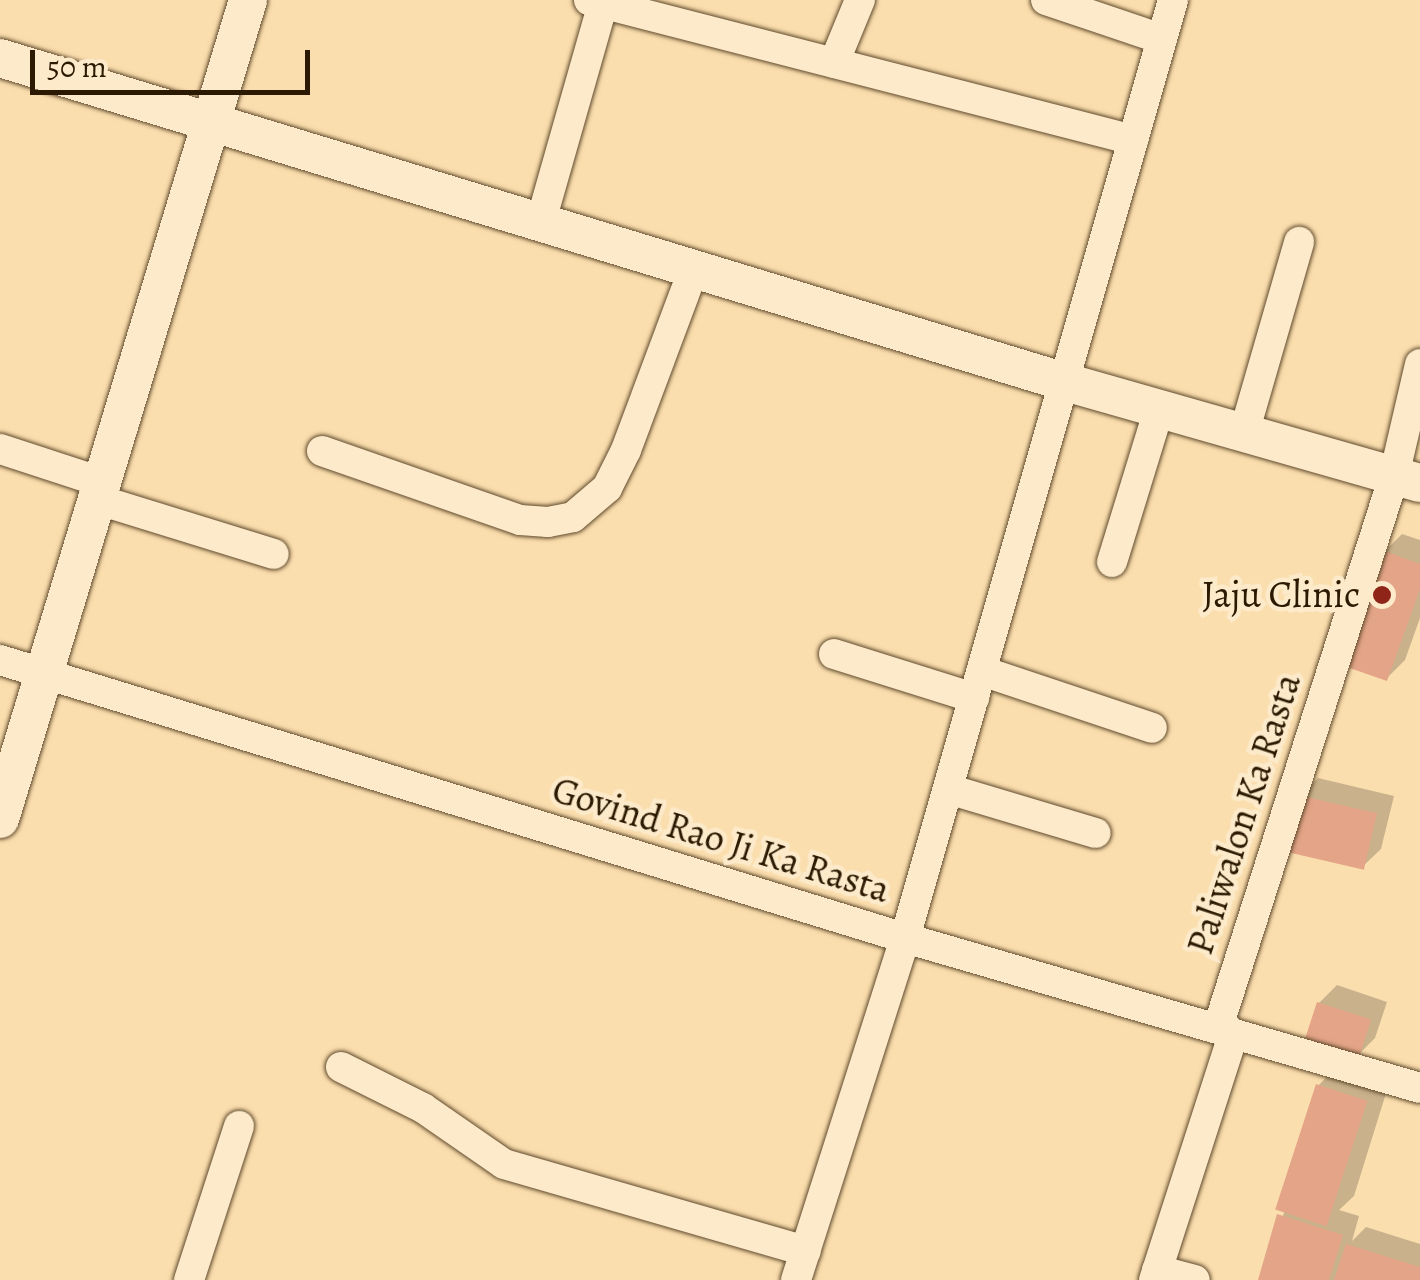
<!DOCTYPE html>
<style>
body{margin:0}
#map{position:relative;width:1420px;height:1280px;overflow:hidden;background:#fbdeae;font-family:Alegreya,serif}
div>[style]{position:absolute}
.shadow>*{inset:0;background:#0003}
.building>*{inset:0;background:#e4a487;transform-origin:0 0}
.roads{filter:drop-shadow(0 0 2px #604a2c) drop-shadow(0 0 2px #604a2c)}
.minor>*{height:30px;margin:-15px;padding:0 15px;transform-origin:15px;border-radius:15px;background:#fceaca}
.tertiary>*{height:38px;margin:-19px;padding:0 19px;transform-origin:19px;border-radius:19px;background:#fceaca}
.dots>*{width:28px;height:28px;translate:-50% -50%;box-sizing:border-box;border:5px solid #fceaca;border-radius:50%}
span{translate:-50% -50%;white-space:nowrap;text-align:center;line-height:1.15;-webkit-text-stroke:9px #fceaca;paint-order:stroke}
.poi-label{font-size:38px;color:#2c1901}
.right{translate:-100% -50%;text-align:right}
.street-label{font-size:38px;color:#2c1901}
.scale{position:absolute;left:30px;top:50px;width:280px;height:45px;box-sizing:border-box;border:5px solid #2c1901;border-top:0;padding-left:12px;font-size:30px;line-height:35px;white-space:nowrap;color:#2c1901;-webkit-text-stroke:8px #fceaca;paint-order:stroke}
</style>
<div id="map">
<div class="shadow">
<i style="clip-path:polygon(1402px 534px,1420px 540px,1420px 618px,1405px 660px,1387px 678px,1384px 552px)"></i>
<i style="clip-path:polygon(1318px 778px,1394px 796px,1381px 849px,1362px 867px,1300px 796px)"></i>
<i style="clip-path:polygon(1337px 985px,1387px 1002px,1375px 1038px,1357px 1056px,1319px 1003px)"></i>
<i style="clip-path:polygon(1345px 1058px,1392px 1074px,1354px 1196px,1339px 1210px,1359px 1216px,1352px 1241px,1366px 1227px,1420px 1244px,1420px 1280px,1260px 1280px,1285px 1210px,1318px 1086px)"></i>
</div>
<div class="building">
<i style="clip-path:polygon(1382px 550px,1420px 564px,1420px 589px,1387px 681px,1341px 665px)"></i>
<i style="left:1298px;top:795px;width:81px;height:58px;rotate:13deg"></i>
<i style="left:1317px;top:1002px;width:57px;height:40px;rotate:18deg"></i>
<i style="left:1316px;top:1084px;width:54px;height:132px;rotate:18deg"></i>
<i style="clip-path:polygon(1277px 1214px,1343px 1235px,1329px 1280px,1258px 1280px)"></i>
<i style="clip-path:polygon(1346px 1244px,1420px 1267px,1420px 1280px,1334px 1280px)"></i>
</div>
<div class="roads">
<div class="minor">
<i style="left:589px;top:0;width:562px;rotate:14.43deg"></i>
<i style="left:1046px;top:0;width:122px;rotate:18.6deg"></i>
<i style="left:834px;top:63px;width:68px;rotate:-67.6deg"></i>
<i style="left:541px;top:221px;width:226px;rotate:-74.1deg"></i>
<i style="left:1244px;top:433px;width:199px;rotate:-73.9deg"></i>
<i style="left:0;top:449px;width:106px;rotate:18.1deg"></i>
<i style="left:322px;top:451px;width:210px;rotate:19.2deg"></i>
<i style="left:520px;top:520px;width:28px;rotate:4deg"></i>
<i style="left:548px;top:522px;width:25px;rotate:-11deg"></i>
<i style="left:573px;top:517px;width:45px;rotate:-40.5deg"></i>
<i style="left:607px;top:488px;width:42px;rotate:-63.4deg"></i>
<i style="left:626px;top:450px;width:194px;rotate:-69.5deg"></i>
<i style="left:96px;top:499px;width:186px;rotate:17.2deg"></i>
<i style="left:1112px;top:562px;width:160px;rotate:-72.9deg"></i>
<i style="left:834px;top:654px;width:147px;rotate:17.4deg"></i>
<i style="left:0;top:660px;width:947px;rotate:17.08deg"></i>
<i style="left:905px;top:938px;width:536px;rotate:16.24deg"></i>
<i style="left:982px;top:671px;width:179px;rotate:18.5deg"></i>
<i style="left:948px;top:789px;width:154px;rotate:16.6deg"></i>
<i style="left:341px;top:1067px;width:92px;rotate:26.6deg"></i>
<i style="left:423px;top:1108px;width:98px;rotate:34.7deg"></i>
<i style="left:504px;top:1164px;width:314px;rotate:16.1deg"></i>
<i style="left:1157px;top:1270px;width:39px;rotate:15deg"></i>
<i style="left:189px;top:1280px;width:162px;rotate:-72deg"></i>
<i style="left:796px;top:1280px;width:359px;rotate:-72.3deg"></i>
<i style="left:905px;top:938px;width:976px;rotate:-74.05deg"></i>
<i style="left:1154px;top:1280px;width:257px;rotate:-72.1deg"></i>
<i style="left:1233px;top:1035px;width:19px;rotate:-133deg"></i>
<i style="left:1220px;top:1021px;width:572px;rotate:-72.29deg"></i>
<i style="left:1394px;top:476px;width:115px;rotate:-76.9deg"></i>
</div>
<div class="tertiary">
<i style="left:0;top:58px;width:1113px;rotate:16.92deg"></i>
<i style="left:1065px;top:382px;width:369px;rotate:15.9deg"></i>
<i style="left:0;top:819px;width:856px;rotate:-73.15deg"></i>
</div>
</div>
<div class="dots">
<i style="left:1382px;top:595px;background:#8f2418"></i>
</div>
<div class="poi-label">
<span class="right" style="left:1360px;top:595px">Jaju Clinic</span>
</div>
<div class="street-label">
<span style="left:1244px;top:814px;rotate:-72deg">Paliwalon Ka Rasta</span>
<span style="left:721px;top:840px;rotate:17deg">Govind Rao Ji Ka Rasta</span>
</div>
<div class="scale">50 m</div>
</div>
